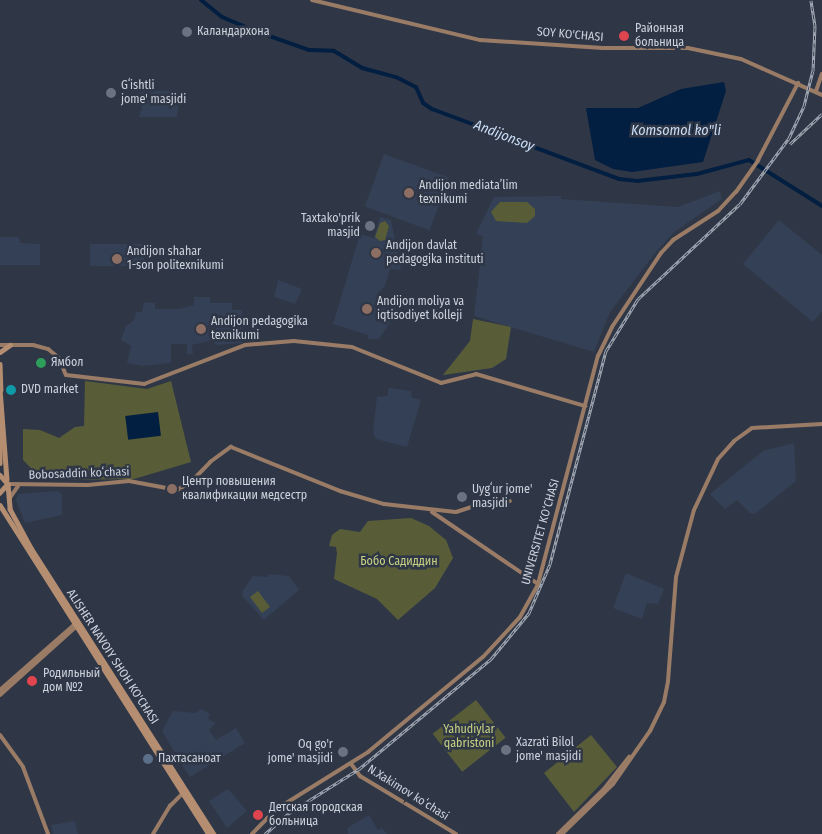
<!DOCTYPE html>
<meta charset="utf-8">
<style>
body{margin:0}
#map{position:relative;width:822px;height:834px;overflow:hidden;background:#2f3747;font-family:"Fira Sans Condensed",sans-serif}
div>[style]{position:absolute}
.built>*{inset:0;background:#344055;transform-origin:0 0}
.green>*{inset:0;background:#585d38;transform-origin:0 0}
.water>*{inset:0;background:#021e40;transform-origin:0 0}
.river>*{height:4px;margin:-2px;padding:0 2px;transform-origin:2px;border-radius:2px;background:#021e40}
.secondary>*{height:4px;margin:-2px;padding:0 2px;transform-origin:2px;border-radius:2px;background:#9a7c66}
.primary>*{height:4.5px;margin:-2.25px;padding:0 2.25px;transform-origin:2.25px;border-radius:2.25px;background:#b58e71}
.rail>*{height:3px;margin-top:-1.5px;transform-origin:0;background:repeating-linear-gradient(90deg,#2f3747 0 4px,#a6adb8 0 8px);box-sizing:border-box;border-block:1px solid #a6adb8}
.dots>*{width:14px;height:14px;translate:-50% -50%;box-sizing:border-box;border:2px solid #2f3747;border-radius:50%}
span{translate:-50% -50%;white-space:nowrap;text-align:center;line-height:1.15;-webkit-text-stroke:5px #2f3747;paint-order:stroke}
.poi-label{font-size:12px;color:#cdd3dd}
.left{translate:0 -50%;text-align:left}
.right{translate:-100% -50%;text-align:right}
.street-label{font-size:12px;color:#cdd3dd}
.park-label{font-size:12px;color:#c7d181}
.water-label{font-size:14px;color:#cbdef8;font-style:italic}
</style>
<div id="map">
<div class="built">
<i style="clip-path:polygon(143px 90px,187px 92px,186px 99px,179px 103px,177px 117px,139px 117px,142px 108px,139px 94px)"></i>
<i style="left:384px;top:154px;width:69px;height:56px;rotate:20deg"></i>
<i style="clip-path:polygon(720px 191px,722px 199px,674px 232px,656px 252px,610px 312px,594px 352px,474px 316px,483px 236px,476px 234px,494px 197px,561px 196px,561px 199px,678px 207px)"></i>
<i style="clip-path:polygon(380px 217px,391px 220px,401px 270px,390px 269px,385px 286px,377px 294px,396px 305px,396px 314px,379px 339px,368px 339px,368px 335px,333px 324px,360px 234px,374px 238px)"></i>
<i style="clip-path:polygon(779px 220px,822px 255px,822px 311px,813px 322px,743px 264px)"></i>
<i style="clip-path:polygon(0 237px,19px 237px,20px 243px,40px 244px,40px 265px,0 265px)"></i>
<i style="left:90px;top:244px;width:54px;height:22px"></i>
<i style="clip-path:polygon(278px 280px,302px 289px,295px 304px,274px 297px)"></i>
<i style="clip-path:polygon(194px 297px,210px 297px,210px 303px,232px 303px,232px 310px,242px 310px,242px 343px,215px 345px,214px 340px,192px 345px,193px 354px,187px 354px,187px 344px,171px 344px,171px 363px,143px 366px,127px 363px,131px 346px,121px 340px,126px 326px,134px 320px,136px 312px,142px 312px,144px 302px,155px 303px,155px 309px,179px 309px,194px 305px)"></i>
<i style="clip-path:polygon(389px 388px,412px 391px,411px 397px,421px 400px,407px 447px,376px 439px,373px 433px,377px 397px,387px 396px)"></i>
<i style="clip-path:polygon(794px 443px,796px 481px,755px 514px,750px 513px,737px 500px,725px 509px,710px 494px,763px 451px)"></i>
<i style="clip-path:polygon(58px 491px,62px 495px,62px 515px,25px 523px,16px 500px,18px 494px)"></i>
<i style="clip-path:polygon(626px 573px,664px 589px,658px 604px,647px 603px,642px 619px,613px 608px)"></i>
<i style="clip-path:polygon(269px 574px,289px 576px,299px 590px,264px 620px,243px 597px,242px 592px,253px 576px,268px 577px)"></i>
<i style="clip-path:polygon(201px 709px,210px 714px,208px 719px,216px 723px,209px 730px,216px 740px,236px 728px,245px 743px,190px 777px,180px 762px,209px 744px,180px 761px,162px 731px,173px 711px,196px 713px)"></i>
<i style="clip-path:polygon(228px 789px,247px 811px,227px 828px,209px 801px)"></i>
<i style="clip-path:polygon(369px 815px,378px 830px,382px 828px,387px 834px,348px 834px,347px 828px)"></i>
<i style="clip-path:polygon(75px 821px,78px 834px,53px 834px,51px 825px)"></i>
</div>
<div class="green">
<i style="clip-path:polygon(500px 202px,527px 202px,535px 209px,535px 216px,527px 223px,496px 221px,491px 212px)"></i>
<i style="clip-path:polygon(385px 221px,389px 226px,385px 240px,380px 241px,375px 237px,380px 223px)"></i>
<i style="clip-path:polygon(473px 319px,511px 327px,506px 359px,492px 368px,443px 375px,470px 341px)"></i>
<i style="clip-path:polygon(85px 381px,147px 389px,171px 381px,191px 462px,134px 479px,64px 480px,48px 475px,48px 470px,33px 470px,23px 460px,23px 429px,40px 430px,59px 438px,75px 427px,84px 426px)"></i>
<i style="clip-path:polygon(411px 518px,429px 526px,446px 540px,453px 558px,435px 588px,398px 620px,377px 599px,334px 579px,337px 553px,336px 547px,329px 546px,332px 535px,340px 529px,360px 532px,368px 521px)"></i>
<i style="left:258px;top:591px;width:20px;height:10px;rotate:53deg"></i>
<i style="left:476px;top:700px;width:48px;height:55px;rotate:52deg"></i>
<i style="clip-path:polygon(591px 735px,617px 767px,574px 812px,544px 773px)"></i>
</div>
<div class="water">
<i style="clip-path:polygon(724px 82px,726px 91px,703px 162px,632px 172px,613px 169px,595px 160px,586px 108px,638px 108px,681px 89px)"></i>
<i style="left:158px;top:412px;width:24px;height:33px;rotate:83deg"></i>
</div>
<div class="river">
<i style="left:201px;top:0;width:27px;rotate:39deg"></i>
<i style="left:222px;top:17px;width:33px;rotate:23deg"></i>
<i style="left:252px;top:30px;width:60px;rotate:19.3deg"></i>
<i style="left:309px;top:50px;width:25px;rotate:2deg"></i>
<i style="left:334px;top:51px;width:33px;rotate:31deg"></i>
<i style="left:362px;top:68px;width:35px;rotate:15deg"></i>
<i style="left:396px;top:77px;width:22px;rotate:27deg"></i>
<i style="left:416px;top:87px;width:17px;rotate:66deg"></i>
<i style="left:423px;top:103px;width:11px;rotate:34deg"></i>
<i style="left:432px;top:109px;width:200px;rotate:20.5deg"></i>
<i style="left:619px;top:179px;width:18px;rotate:6deg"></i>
<i style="left:637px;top:181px;width:60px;rotate:-6.7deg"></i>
<i style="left:697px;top:174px;width:54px;rotate:-15.1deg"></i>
<i style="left:749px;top:160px;width:86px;rotate:32.2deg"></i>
</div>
<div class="secondary">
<i style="left:312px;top:0;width:173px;rotate:13.4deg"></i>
<i style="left:480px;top:40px;width:123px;rotate:3.7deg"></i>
<i style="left:603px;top:48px;width:85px"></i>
<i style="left:688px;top:48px;width:54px;rotate:11.7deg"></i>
<i style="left:741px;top:59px;width:89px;rotate:24deg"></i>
<i style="left:816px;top:91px;width:18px;rotate:-71deg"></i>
<i style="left:0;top:345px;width:33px"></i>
<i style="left:33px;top:345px;width:16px;rotate:15deg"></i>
<i style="left:48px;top:349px;width:14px;rotate:39deg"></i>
<i style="left:59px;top:358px;width:18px;rotate:68deg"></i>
<i style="left:66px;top:375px;width:79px;rotate:6.6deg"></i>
<i style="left:144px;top:384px;width:108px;rotate:-21.1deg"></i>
<i style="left:245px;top:345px;width:49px;rotate:-4.7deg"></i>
<i style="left:294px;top:341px;width:58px;rotate:5.9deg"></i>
<i style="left:352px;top:347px;width:96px;rotate:22deg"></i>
<i style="left:441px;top:383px;width:36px;rotate:-14deg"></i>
<i style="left:476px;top:374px;width:114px;rotate:16.4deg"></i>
<i style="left:8px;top:484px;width:80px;rotate:0.7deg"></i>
<i style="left:88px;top:485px;width:41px;rotate:-5.6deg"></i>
<i style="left:129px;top:481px;width:49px;rotate:10.6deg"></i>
<i style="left:177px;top:490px;width:16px;rotate:-30deg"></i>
<i style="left:191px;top:482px;width:28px;rotate:-46deg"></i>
<i style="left:210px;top:462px;width:26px;rotate:-36deg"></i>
<i style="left:231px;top:447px;width:118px;rotate:22deg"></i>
<i style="left:340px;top:491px;width:46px;rotate:16.5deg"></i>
<i style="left:384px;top:504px;width:72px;rotate:6.3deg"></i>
<i style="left:456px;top:512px;width:22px;rotate:-18deg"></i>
<i style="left:477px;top:505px;width:33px;rotate:-7deg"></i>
<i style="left:9px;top:499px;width:16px;rotate:-55deg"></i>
<i style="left:432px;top:512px;width:128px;rotate:34.2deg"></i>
<i style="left:0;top:690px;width:103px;rotate:-41.4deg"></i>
<i style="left:0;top:695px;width:105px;rotate:-41.9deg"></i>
<i style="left:0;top:735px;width:39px;rotate:54deg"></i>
<i style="left:23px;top:767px;width:72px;rotate:69.5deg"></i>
<i style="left:352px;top:765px;width:14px;rotate:54deg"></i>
<i style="left:360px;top:776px;width:112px;rotate:31.1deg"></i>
<i style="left:153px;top:834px;width:33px;rotate:-59deg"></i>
<i style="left:170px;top:806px;width:20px;rotate:-45deg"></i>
<i style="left:252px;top:834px;width:33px;rotate:-46deg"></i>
<i style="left:275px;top:810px;width:110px;rotate:-31.9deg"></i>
<i style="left:368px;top:752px;width:149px;rotate:-39.6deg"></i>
<i style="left:483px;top:657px;width:54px;rotate:-47.2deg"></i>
<i style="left:520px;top:617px;width:38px;rotate:-61deg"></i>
<i style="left:538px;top:584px;width:236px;rotate:-75.3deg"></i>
<i style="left:598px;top:356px;width:32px;rotate:-64deg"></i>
<i style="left:612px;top:327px;width:89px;rotate:-56.5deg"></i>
<i style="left:661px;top:253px;width:18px;rotate:-47deg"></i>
<i style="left:673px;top:240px;width:54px;rotate:-32.8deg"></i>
<i style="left:718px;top:211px;width:26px;rotate:-47deg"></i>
<i style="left:736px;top:192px;width:39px;rotate:-55deg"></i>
<i style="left:758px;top:160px;width:87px;rotate:-62.5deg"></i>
<i style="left:558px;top:834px;width:64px;rotate:-44.4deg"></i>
<i style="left:604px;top:789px;width:41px;rotate:-52deg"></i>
<i style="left:562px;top:834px;width:71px;rotate:-44.4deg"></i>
<i style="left:613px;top:784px;width:65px;rotate:-55.1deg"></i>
<i style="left:650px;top:731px;width:32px;rotate:-64deg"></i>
<i style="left:664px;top:702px;width:21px;rotate:-79deg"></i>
<i style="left:668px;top:681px;width:104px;rotate:-85.6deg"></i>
<i style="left:676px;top:577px;width:69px;rotate:-75deg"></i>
<i style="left:694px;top:510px;width:56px;rotate:-64.8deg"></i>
<i style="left:718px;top:459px;width:24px;rotate:-48deg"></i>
<i style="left:734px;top:441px;width:22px;rotate:-36deg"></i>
<i style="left:752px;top:428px;width:70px;rotate:-3.3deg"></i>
</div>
<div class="primary">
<i style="left:0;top:352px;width:12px;rotate:-35deg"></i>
<i style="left:0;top:364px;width:26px;rotate:88deg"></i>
<i style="left:0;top:389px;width:91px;rotate:85.6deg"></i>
<i style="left:0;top:422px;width:41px;rotate:90deg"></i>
<i style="left:0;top:475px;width:12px;rotate:48deg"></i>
<i style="left:8px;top:484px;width:12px;rotate:132deg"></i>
<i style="left:8px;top:484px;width:25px;rotate:85deg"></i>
<i style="left:10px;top:509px;width:44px;rotate:61.7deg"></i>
<i style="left:31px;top:548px;width:340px;rotate:57.4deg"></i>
<i style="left:0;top:505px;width:390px;rotate:57.6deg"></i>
</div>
<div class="rail">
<i style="left:790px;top:144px;width:44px;rotate:-43.2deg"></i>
<i style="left:265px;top:834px;width:32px;rotate:-41deg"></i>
<i style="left:289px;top:813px;width:83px;rotate:-32.2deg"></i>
<i style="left:359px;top:769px;width:172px;rotate:-39.8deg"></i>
<i style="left:491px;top:659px;width:60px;rotate:-50.4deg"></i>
<i style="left:529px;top:613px;width:53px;rotate:-66.8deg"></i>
<i style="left:550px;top:564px;width:220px;rotate:-75.3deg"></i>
<i style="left:606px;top:351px;width:61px;rotate:-58.4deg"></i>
<i style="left:638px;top:299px;width:139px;rotate:-43deg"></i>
<i style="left:740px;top:204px;width:82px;rotate:-53.4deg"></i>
<i style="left:789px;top:138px;width:35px;rotate:-65deg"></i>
<i style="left:804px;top:106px;width:36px;rotate:-76deg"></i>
<i style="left:813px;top:71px;width:45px;rotate:-87.5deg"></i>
<i style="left:815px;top:26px;width:26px;rotate:-99deg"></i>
</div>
<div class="dots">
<i style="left:187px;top:32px;background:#6b7280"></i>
<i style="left:624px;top:36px;background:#e0444e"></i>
<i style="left:111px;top:93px;background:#6b7280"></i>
<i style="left:409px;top:193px;background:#8d6e63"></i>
<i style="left:370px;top:226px;background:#6b7280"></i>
<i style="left:376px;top:253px;background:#8d6e63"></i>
<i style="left:117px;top:259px;background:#8d6e63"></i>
<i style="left:367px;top:309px;background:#8d6e63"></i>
<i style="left:201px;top:329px;background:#8d6e63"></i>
<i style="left:41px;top:363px;background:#2e9e5b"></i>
<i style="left:11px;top:390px;background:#0f9aa8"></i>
<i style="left:172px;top:489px;background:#8d6e63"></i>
<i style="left:462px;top:497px;background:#6b7280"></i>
<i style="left:32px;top:681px;background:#e0444e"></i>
<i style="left:506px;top:750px;background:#6b7280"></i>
<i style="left:343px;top:752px;background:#6b7280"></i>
<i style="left:148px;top:759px;background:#5c6f8a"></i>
<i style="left:258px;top:815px;background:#e0444e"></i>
</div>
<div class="poi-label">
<span class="left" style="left:635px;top:36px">Районная<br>больница</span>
<span class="left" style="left:197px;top:32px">Каландархона</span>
<span class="left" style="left:121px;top:93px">Gʻishtli<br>jome' masjidi</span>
<span class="left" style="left:419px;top:193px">Andijon mediataʼlim<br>texnikumi</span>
<span class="right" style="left:360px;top:226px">Taxtako'prik<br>masjid</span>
<span class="left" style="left:386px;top:253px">Andijon davlat<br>pedagogika instituti</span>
<span class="left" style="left:127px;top:259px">Andijon shahar<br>1-son politexnikumi</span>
<span class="left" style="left:377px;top:309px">Andijon moliya va<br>iqtisodiyet kolleji</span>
<span class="left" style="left:211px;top:329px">Andijon pedagogika<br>texnikumi</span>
<span class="left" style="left:51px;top:363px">Ямбол</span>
<span class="left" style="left:21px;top:390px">DVD market</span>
<span class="left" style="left:182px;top:489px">Центр повышения<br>квалификации медсестр</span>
<span class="left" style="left:472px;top:497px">Uygʻur jome'<br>masjidi</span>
<span class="left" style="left:43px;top:681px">Родильный<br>дом №2</span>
<span class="left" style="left:516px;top:750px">Xazrati Bilol<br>jome' masjidi</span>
<span class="right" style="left:333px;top:752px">Oq go'r<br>jome' masjidi</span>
<span class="left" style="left:158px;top:759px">Пахтасаноат</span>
<span class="left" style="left:269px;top:815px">Детская городская<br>больница</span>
</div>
<div class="street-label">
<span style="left:570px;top:35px;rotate:5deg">SOY KO'CHASI</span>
<span style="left:79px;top:474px;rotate:-2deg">Bobosaddin koʻchasi</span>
<span style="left:541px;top:532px;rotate:-74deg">UNIVERSITET KО‘CHASI</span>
<span style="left:112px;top:657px;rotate:57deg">ALISHER NAVOIY SHOH KO'CHASI</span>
<span style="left:408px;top:793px;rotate:32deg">N.Xakimov koʻchasi</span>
</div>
<div class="park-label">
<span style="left:399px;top:562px">Бобо Садиддин</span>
<span style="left:469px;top:737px">Yahudiylar<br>qabristoni</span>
</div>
<div class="water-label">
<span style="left:676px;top:131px">Komsomol ko"li</span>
<span style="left:504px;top:136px;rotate:21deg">Andijonsoy</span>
</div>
</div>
